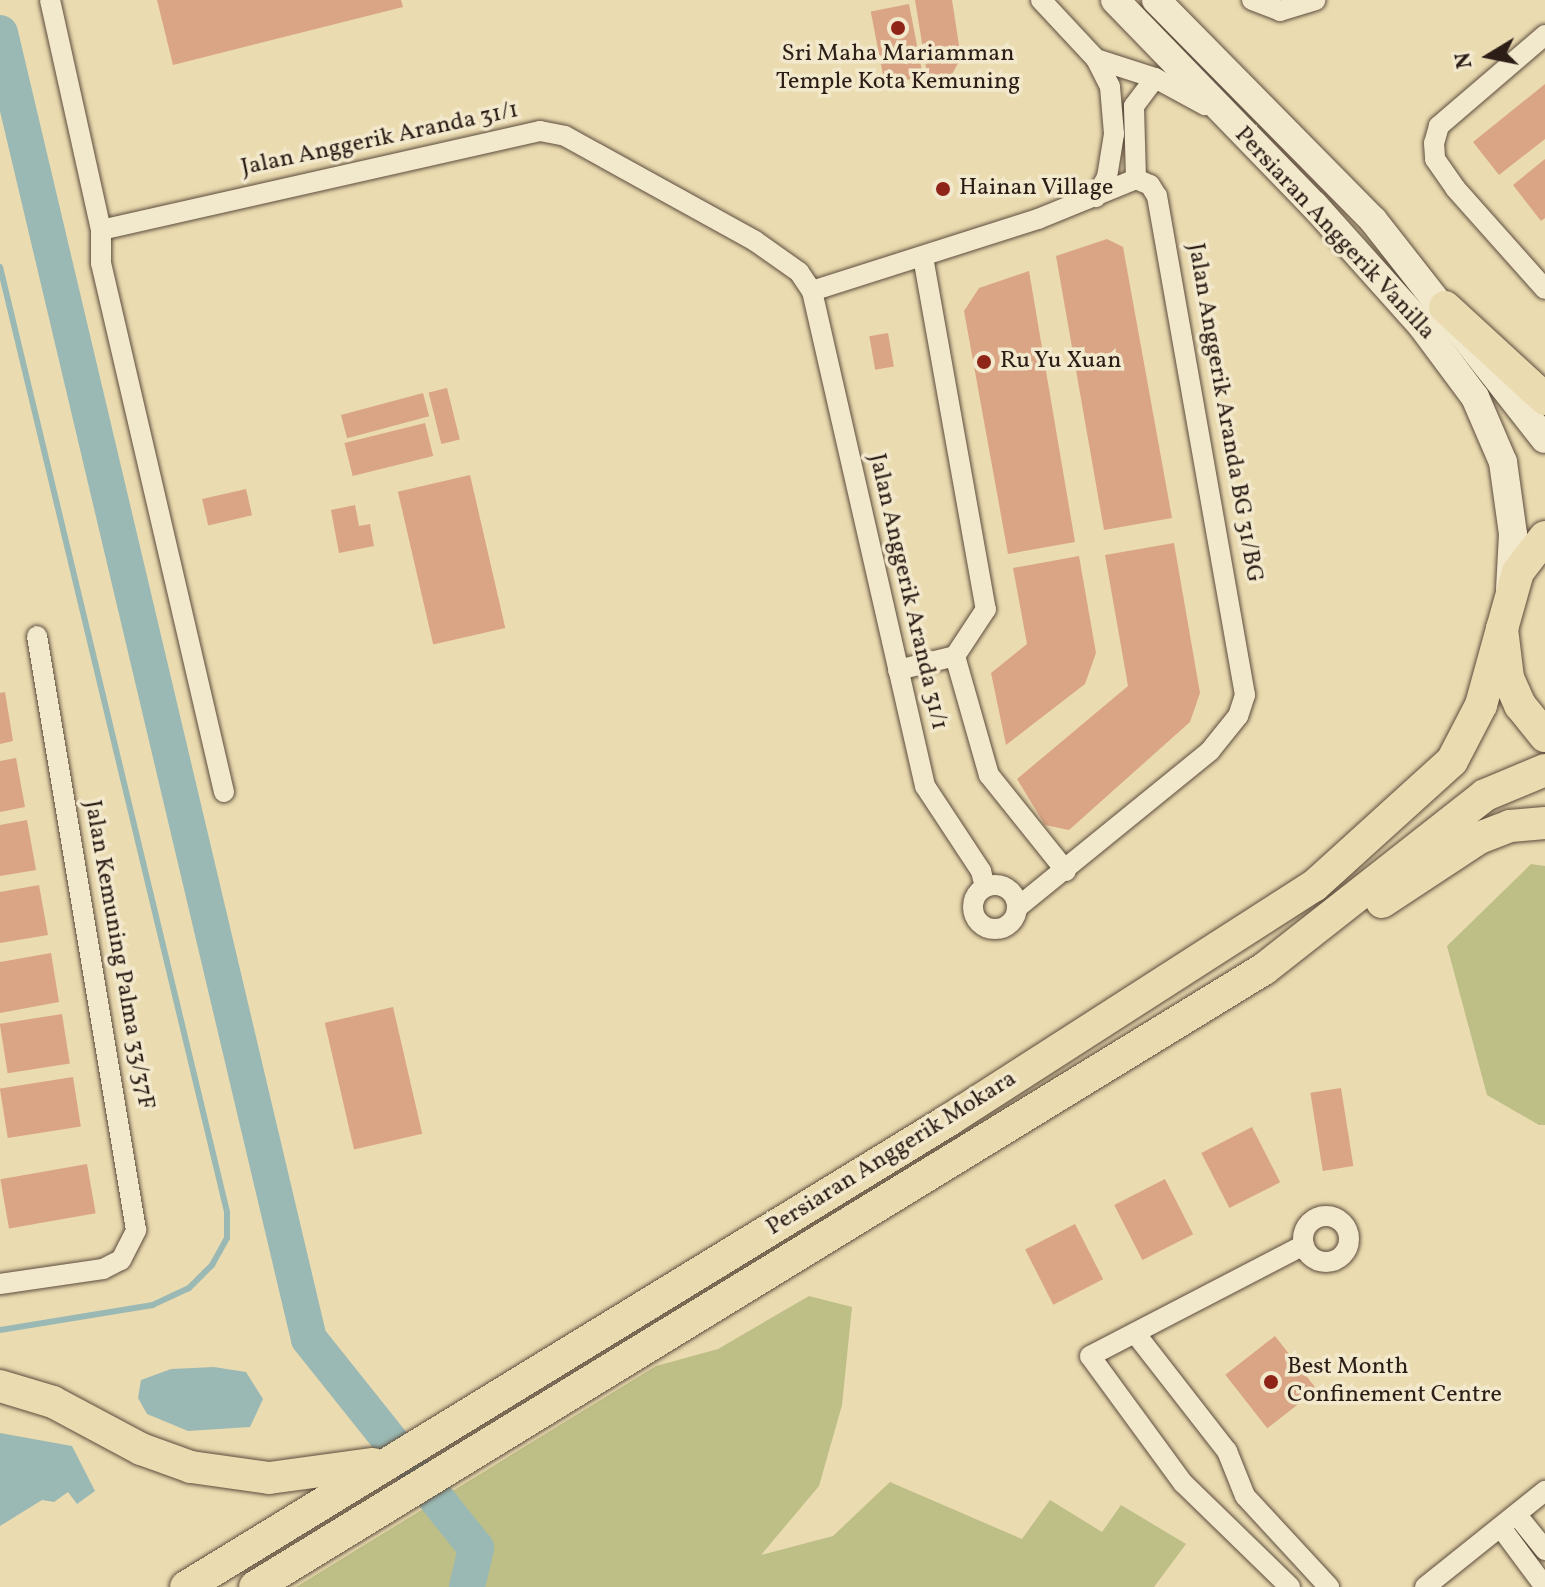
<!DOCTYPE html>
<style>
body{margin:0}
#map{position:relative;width:1545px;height:1587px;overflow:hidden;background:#ebdbb0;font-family:Vollkorn,serif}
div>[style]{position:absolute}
.green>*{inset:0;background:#bebe87}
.water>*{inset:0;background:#9bb9b4}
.stream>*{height:6px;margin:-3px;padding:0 3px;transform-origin:3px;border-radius:3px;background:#9bb9b4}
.river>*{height:36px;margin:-18px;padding:0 18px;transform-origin:18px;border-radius:18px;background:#9bb9b4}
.building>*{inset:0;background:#daa585;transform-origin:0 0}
.roads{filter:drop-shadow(0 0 2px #5c4c3d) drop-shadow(0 0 2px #5c4c3d)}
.minor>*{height:20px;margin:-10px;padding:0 10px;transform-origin:10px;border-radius:10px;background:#f2e8cc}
.minor>.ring{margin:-10px;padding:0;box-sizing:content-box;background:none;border:20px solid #f2e8cc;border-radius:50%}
.secondary>*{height:28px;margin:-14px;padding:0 14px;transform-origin:14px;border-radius:14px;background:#f2e8cc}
.primary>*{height:32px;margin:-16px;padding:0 16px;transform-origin:16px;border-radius:16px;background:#ebdbb0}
.dots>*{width:22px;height:22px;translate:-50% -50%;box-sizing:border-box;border:4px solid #f2e8cc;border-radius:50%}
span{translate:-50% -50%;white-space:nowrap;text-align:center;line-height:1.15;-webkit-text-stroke:7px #f2e8cc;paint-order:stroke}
.poi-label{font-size:24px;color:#2c1d17}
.left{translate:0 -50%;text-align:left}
.street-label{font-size:24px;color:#2c1d17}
.north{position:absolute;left:1449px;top:16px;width:80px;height:80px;-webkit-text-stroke:6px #f2e8cc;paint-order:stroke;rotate:260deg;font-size:22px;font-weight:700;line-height:32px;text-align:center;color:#2c1d17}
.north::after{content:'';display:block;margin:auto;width:28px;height:36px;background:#2c1d17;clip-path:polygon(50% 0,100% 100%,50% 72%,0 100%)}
</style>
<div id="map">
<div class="green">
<i style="clip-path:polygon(1531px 864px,1545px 866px,1545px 1125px,1539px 1125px,1487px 1095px,1447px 946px)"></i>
<i style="clip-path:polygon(809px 1296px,852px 1307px,842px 1405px,819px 1486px,761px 1555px,833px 1536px,890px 1482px,1022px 1539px,1050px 1500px,1102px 1532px,1121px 1505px,1186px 1544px,1154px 1587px,296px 1587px,656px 1366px,718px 1349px)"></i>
</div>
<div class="water">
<i style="clip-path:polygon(214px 1367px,246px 1372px,263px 1399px,250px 1427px,188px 1431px,147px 1414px,138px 1398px,141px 1380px,171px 1369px)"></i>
<i style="clip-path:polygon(0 1433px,72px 1446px,95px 1491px,77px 1504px,68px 1492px,54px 1502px,42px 1500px,0 1526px)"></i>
</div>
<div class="stream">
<i style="left:0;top:267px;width:972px;rotate:76.49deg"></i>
<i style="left:227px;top:1212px;width:26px;rotate:90deg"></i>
<i style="left:227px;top:1238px;width:31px;rotate:119deg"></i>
<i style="left:212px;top:1265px;width:33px;rotate:135deg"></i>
<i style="left:189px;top:1288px;width:40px;rotate:155deg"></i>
<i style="left:153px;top:1305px;width:155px;rotate:170.7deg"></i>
</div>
<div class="river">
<i style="left:0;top:33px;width:1342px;rotate:76.69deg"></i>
<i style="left:309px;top:1339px;width:268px;rotate:51.4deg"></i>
<i style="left:476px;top:1548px;width:40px;rotate:103deg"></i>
</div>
<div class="building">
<i style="clip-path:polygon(157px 0,401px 0,403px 7px,173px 65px)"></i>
<i style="clip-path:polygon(915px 0,952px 0,961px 58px,951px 76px,928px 80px)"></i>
<i style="left:909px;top:4px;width:74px;height:39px;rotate:79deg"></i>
<i style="clip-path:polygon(1545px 84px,1545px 139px,1499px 175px,1473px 142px)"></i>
<i style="clip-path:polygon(1545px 159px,1545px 218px,1541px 221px,1513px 185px)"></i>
<i style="clip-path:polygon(1107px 239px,1123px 247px,1172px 518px,1104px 530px,1056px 256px)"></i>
<i style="clip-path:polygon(1029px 271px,1075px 542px,1008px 554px,964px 311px,979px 288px)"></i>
<i style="left:888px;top:333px;width:34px;height:19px;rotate:80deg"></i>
<i style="left:447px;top:388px;width:53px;height:19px;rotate:76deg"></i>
<i style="left:423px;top:393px;width:24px;height:85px;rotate:75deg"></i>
<i style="left:425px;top:423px;width:34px;height:83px;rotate:76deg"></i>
<i style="left:470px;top:475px;width:157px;height:74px;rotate:77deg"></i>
<i style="left:246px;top:489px;width:27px;height:45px;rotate:77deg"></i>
<i style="clip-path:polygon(355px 505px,359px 526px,370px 524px,374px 546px,339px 553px,331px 510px)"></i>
<i style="clip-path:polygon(1174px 543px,1200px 693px,1190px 722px,1069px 830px,1045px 825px,1017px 779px,1128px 686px,1105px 555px)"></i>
<i style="clip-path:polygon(1079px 556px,1096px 653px,1085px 684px,1006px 745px,991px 673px,1027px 644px,1013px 568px)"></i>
<i style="clip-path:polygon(5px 692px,13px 741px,0 744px,0 693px)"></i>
<i style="clip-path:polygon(16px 758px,25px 807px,0 812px,0 761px)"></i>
<i style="clip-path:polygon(27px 820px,36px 870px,0 876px,0 825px)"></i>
<i style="clip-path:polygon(39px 885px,48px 935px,0 943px,0 892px)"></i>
<i style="clip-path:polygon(51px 953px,59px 1002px,0 1013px,0 962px)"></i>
<i style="left:393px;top:1007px;width:130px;height:70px;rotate:77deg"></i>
<i style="left:62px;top:1014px;width:50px;height:63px;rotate:81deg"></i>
<i style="left:73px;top:1077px;width:50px;height:74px;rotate:81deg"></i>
<i style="left:1341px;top:1088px;width:79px;height:31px;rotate:81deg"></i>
<i style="left:1252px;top:1127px;width:62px;height:57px;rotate:63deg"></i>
<i style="left:87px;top:1164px;width:50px;height:88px;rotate:80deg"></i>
<i style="left:1165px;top:1179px;width:62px;height:57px;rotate:63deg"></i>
<i style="left:1075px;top:1224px;width:62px;height:56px;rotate:63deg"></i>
<i style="left:1275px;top:1336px;width:68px;height:63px;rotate:52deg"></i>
</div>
<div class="roads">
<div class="minor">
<i style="left:50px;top:0;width:236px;rotate:77.5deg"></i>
<i style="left:101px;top:230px;width:450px;rotate:-12.7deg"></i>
<i style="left:540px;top:131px;width:25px;rotate:11deg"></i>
<i style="left:565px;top:136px;width:217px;rotate:28.9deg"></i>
<i style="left:755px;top:241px;width:54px;rotate:35.2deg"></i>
<i style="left:799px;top:272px;width:23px;rotate:56deg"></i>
<i style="left:812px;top:291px;width:508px;rotate:77.14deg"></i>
<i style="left:925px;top:786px;width:102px;rotate:56.6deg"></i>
<i style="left:981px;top:871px;width:16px;rotate:76deg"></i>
<i style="left:1041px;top:0;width:81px;rotate:47deg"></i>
<i style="left:1096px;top:59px;width:62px;rotate:17.9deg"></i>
<i style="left:1155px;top:78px;width:57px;rotate:28.4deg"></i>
<i style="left:1252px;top:0;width:30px;rotate:21deg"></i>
<i style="left:1280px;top:11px;width:37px;rotate:-17deg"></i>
<i style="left:1545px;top:35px;width:140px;rotate:139.4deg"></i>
<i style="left:1439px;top:126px;width:18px;rotate:106deg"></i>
<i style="left:1434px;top:143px;width:16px;rotate:86deg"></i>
<i style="left:1435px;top:159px;width:35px;rotate:55deg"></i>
<i style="left:1455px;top:188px;width:135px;rotate:48.3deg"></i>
<i style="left:1096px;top:59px;width:31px;rotate:63deg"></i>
<i style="left:1110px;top:87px;width:47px;rotate:85.1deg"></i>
<i style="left:1114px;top:134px;width:44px;rotate:99.2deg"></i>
<i style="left:1107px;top:177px;width:23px;rotate:119deg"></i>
<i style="left:1136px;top:179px;width:73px;rotate:-91.6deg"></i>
<i style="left:1134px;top:106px;width:35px;rotate:-53deg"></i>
<i style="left:101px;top:230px;width:33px;rotate:90deg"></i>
<i style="left:101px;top:263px;width:543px;rotate:76.91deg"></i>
<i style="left:923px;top:257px;width:358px;rotate:79.9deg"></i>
<i style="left:986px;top:609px;width:56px;rotate:123.4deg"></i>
<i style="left:955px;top:656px;width:124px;rotate:74.1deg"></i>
<i style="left:989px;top:775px;width:123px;rotate:51.3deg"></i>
<i style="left:812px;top:291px;width:237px;rotate:-17.7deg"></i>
<i style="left:1038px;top:219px;width:106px;rotate:-22.2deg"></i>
<i style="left:1136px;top:179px;width:15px;rotate:23deg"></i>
<i style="left:1150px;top:185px;width:13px;rotate:58deg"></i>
<i style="left:1157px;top:196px;width:507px;rotate:80deg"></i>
<i style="left:1245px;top:695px;width:22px;rotate:108deg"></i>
<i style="left:1238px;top:716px;width:45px;rotate:128.7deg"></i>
<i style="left:1210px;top:751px;width:249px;rotate:140.9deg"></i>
<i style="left:898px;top:670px;width:59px;rotate:-13.8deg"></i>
<i class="ring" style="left:973px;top:885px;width:24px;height:24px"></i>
<i class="ring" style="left:1303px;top:1216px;width:26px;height:26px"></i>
<i style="left:0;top:1284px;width:104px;rotate:-8.3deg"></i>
<i style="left:103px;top:1269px;width:20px;rotate:-27deg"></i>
<i style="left:121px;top:1260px;width:34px;rotate:-63deg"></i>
<i style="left:136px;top:1230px;width:602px;rotate:-99.46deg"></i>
<i style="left:1135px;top:1333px;width:150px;rotate:52.1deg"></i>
<i style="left:1227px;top:1451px;width:48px;rotate:68.2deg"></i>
<i style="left:1245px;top:1496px;width:124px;rotate:47.3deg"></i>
<i style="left:1517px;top:1515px;width:45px;rotate:51.3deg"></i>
<i style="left:1502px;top:1529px;width:72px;rotate:53.4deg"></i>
<i style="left:1290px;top:1587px;width:149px;rotate:-135.8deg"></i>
<i style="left:1183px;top:1483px;width:157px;rotate:-126.2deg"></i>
<i style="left:1090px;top:1356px;width:241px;rotate:-27.4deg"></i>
<i style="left:1425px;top:1587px;width:154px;rotate:-38.7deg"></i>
</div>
<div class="secondary">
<i style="left:1115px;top:0;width:286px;rotate:45.9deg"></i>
<i style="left:1314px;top:205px;width:162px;rotate:48.2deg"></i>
<i style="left:1422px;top:326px;width:89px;rotate:53.3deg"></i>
<i style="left:1475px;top:397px;width:71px;rotate:66.7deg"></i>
<i style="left:1503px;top:462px;width:73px;rotate:82.1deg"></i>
<i style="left:1513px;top:534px;width:55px;rotate:93.1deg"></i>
<i style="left:1156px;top:0;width:309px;rotate:45.4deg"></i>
<i style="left:1373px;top:220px;width:278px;rotate:51.9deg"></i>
</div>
<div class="primary">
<i style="left:1445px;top:307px;width:136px;rotate:42.6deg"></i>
<i style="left:1545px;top:537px;width:44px;rotate:127.6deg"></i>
<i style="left:1518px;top:572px;width:59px;rotate:105.7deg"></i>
<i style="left:1502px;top:629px;width:49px;rotate:83deg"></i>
<i style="left:1508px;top:678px;width:30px;rotate:66deg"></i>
<i style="left:1520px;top:705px;width:40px;rotate:51deg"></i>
<i style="left:1382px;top:902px;width:116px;rotate:-33.4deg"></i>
<i style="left:1479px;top:838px;width:33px;rotate:-21deg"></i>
<i style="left:1510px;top:826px;width:35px;rotate:-5deg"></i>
<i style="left:0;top:1386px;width:55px;rotate:16.8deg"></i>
<i style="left:53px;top:1402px;width:100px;rotate:28.1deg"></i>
<i style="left:141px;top:1449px;width:53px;rotate:19.8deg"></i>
<i style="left:191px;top:1467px;width:79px;rotate:8deg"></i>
<i style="left:269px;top:1478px;width:105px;rotate:-7.7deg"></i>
<i style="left:186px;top:1587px;width:895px;rotate:-31.47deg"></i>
<i style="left:949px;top:1120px;width:434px;rotate:-32.7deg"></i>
<i style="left:1314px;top:886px;width:186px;rotate:-42.2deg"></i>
<i style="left:1452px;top:761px;width:63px;rotate:-62.6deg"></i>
<i style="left:1481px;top:705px;width:79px;rotate:-74.6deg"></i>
<i style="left:255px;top:1587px;width:1183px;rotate:-31.49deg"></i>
<i style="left:1264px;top:969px;width:281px;rotate:-38.2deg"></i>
<i style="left:1485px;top:795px;width:65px;rotate:-22.6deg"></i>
</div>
</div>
<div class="dots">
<i style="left:898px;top:28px;background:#8f2418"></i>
<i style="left:943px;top:189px;background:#8f2418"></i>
<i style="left:984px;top:362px;background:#8f2418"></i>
<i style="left:1271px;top:1382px;background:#8f2418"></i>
</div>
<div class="poi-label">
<span style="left:898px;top:69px">Sri Maha Mariamman<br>Temple Kota Kemuning</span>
<span class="left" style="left:959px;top:189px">Hainan Village</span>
<span class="left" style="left:1000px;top:362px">Ru Yu Xuan</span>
<span class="left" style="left:1287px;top:1382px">Best Month<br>Confinement Centre</span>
</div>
<div class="street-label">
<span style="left:380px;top:140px;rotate:-12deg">Jalan Anggerik Aranda 31/1</span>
<span style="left:1334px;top:234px;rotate:47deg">Persiaran Anggerik Vanilla</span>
<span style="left:1224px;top:413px;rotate:80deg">Jalan Anggerik Aranda BG 31/BG</span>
<span style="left:907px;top:592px;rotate:77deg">Jalan Anggerik Aranda 31/1</span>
<span style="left:118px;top:955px;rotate:80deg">Jalan Kemuning Palma 33/37F</span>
<span style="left:892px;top:1154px;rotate:-32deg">Persiaran Anggerik Mokara</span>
</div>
<div class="north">N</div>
</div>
